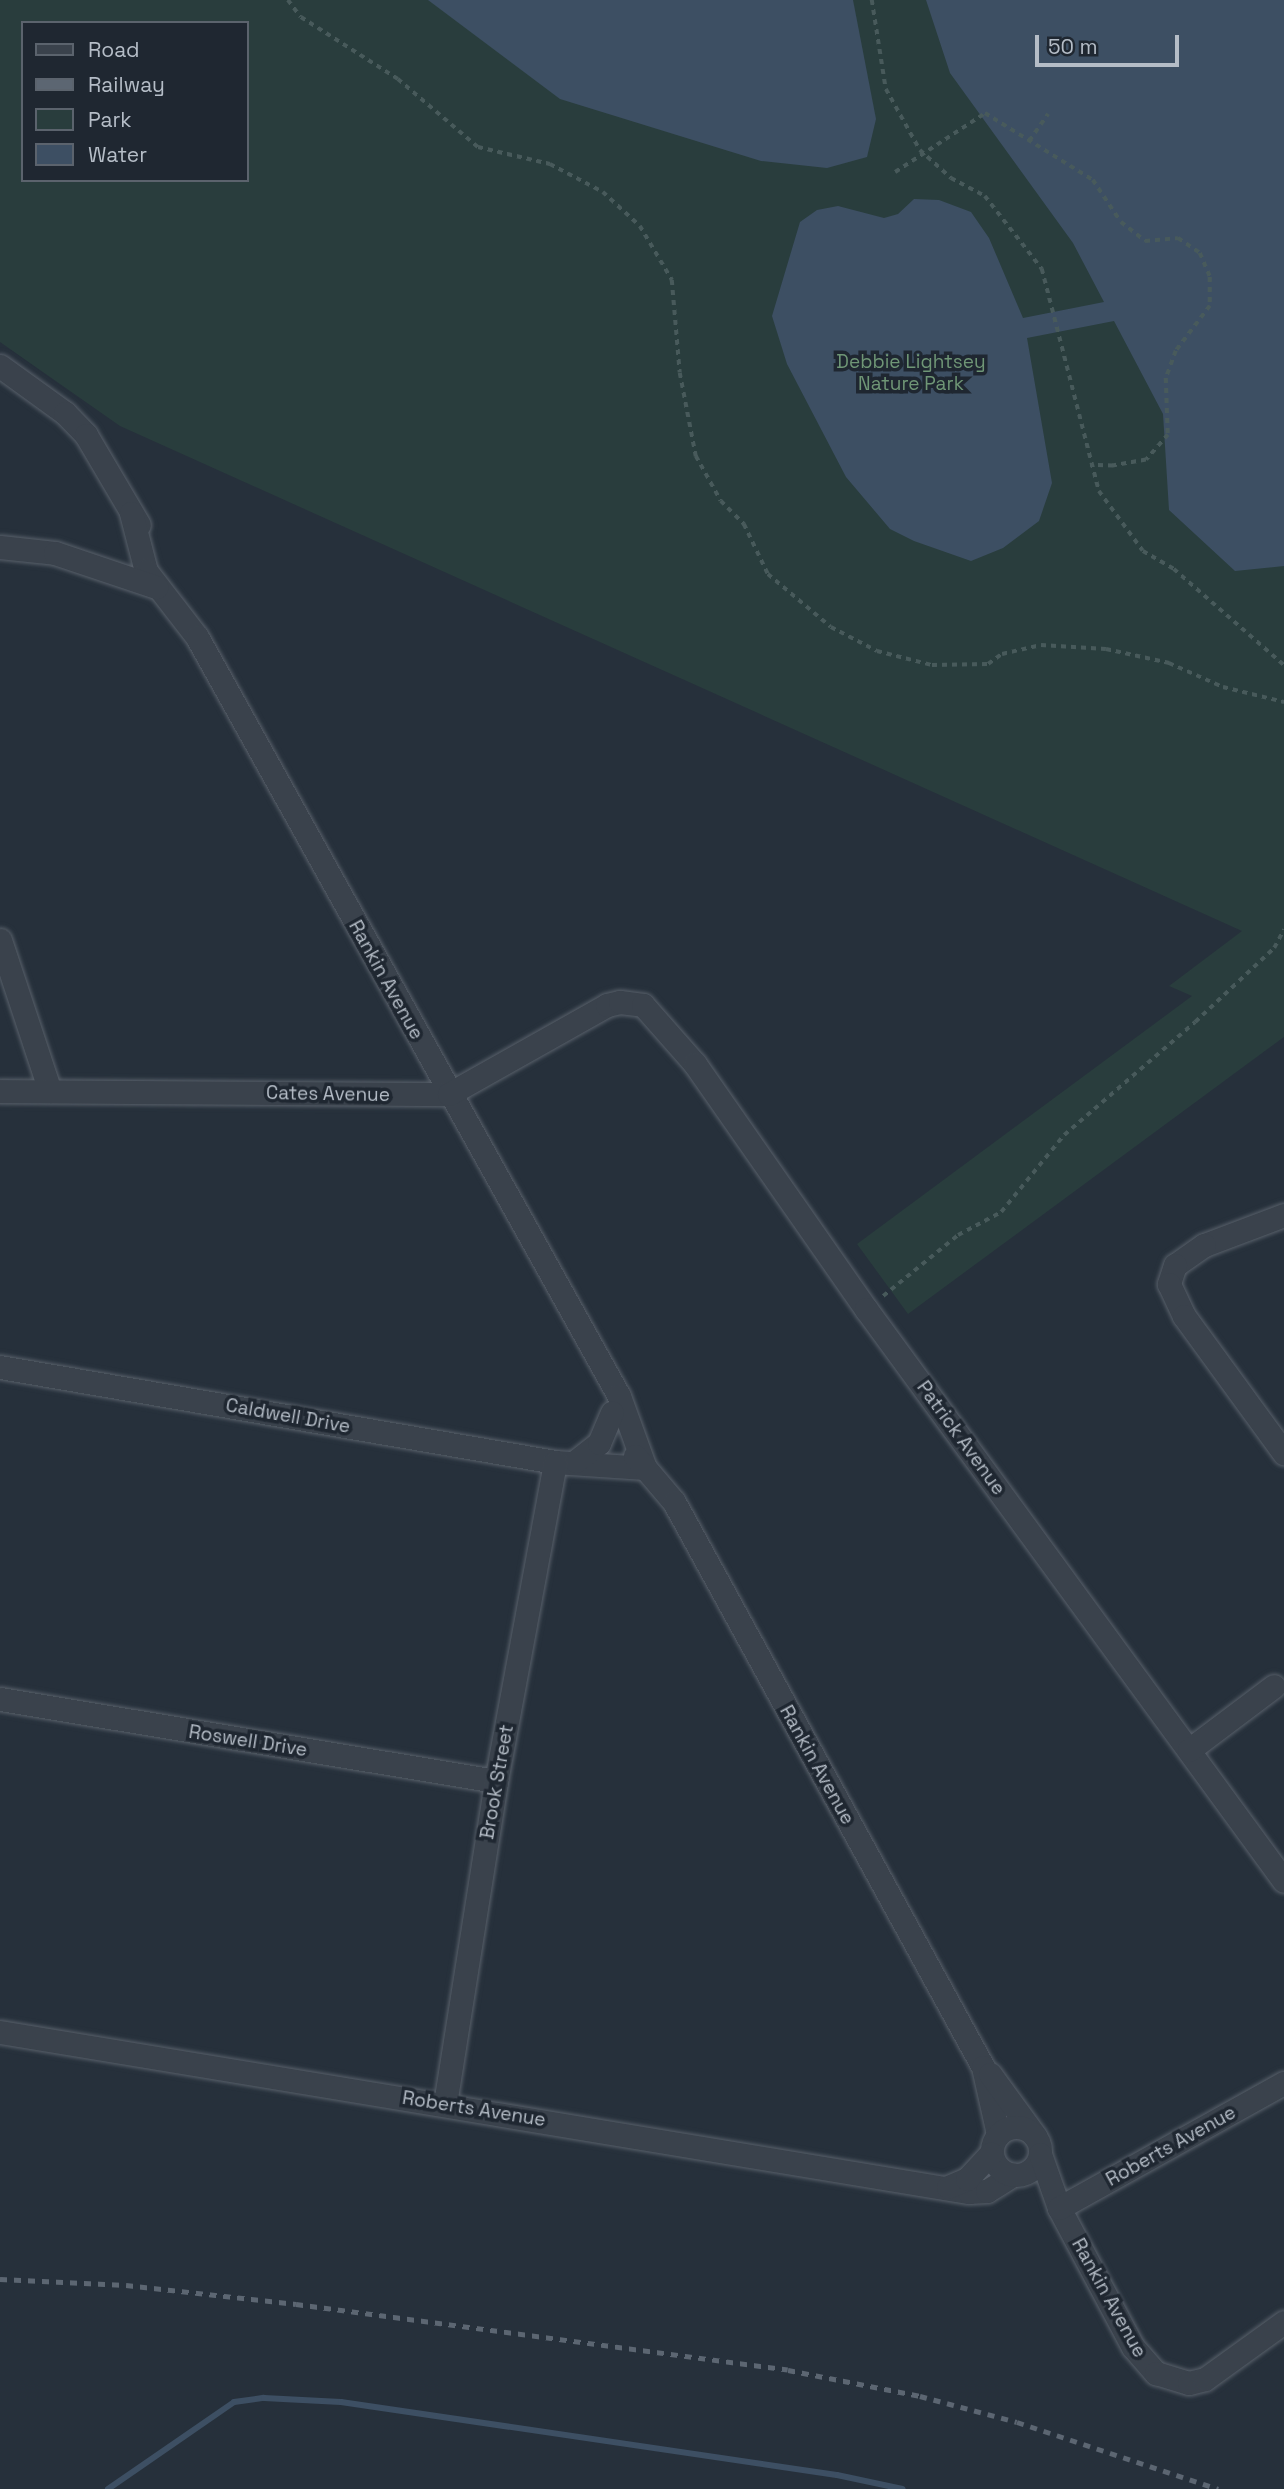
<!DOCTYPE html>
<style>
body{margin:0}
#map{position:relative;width:1284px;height:2489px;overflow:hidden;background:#26303b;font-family:"Space Grotesk",sans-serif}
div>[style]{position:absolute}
.green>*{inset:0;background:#293d3d}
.water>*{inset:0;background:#3d4f63}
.stream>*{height:6px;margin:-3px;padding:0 3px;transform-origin:3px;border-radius:3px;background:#3d4f63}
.path>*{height:3.5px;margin-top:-1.75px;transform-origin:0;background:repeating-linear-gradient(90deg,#485a5b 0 5px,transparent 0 10px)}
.roads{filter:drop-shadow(0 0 2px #58606a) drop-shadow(0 0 2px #58606a)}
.minor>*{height:23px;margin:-11.5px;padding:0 11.5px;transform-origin:11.5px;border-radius:11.5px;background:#3a424c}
.minor>.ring{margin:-11.5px;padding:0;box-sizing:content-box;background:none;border:23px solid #3a424c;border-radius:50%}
.rail>*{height:5px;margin-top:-2.5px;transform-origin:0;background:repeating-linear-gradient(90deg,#5c6672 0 7px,transparent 0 14px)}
span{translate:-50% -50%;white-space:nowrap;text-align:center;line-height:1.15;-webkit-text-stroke:7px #1f2731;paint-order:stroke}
.park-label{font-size:19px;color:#6f9676}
.street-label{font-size:19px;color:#b5bdc7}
.legend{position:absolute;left:21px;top:21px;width:228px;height:161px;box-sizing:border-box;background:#1f2731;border:2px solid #5b636d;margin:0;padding:9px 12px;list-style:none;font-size:21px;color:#b5bdc7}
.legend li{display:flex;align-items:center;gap:14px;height:35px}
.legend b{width:35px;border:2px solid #5b636d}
.scale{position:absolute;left:1035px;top:35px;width:144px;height:32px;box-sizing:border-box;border:4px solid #b5bdc7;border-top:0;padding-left:9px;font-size:21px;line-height:24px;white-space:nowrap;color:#b5bdc7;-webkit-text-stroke:5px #1f2731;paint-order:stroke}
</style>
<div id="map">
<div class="green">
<i style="clip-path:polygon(evenodd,0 0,1284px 0,1284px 1037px,908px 1314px,857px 1244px,1192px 996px,1169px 986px,1242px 931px,120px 426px,0 342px,0 0,23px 23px,247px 23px,247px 180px,23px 180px,23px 23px)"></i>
</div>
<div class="water">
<i style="clip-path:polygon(428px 0,853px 0,876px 119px,867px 157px,827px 168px,761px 161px,560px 99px)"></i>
<i style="clip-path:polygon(926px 0,1284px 0,1284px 566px,1235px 571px,1169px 510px,1163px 414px,1114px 321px,1027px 338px,1052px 483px,1039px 521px,1003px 548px,971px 561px,914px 541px,890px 529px,846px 477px,787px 364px,772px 316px,800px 222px,817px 210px,838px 206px,884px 218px,898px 214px,914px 199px,939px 200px,971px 212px,989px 238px,1023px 318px,1104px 302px,1073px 243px,950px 73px)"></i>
</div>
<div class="stream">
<i style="left:108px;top:2489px;width:153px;rotate:-34.6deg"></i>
<i style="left:234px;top:2402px;width:30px;rotate:-8deg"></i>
<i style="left:264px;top:2398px;width:77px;rotate:3deg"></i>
<i style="left:341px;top:2402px;width:501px;rotate:8.37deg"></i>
<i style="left:837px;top:2475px;width:67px;rotate:12deg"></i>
</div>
<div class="path">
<i style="left:288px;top:0;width:21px;rotate:53deg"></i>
<i style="left:301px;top:17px;width:115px;rotate:32.6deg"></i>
<i style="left:398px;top:79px;width:105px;rotate:40.4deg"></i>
<i style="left:478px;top:147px;width:74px;rotate:13.3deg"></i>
<i style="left:550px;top:164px;width:60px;rotate:27.8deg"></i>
<i style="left:603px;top:192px;width:50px;rotate:42.6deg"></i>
<i style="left:640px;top:226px;width:63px;rotate:59.3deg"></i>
<i style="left:672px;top:280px;width:93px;rotate:85.1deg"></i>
<i style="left:680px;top:373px;width:85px;rotate:79.1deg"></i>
<i style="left:696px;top:456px;width:51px;rotate:60.9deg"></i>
<i style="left:721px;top:501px;width:33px;rotate:45deg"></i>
<i style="left:744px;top:524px;width:55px;rotate:64.4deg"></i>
<i style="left:768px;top:574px;width:82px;rotate:40.1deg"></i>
<i style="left:831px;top:627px;width:52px;rotate:27.6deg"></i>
<i style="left:877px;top:651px;width:57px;rotate:14.3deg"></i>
<i style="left:932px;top:665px;width:56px;rotate:-1deg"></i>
<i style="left:988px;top:664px;width:17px;rotate:-36deg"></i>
<i style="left:1002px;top:654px;width:40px;rotate:-13deg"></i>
<i style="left:1041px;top:645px;width:65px;rotate:3.5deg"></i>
<i style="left:1106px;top:649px;width:65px;rotate:12.5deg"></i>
<i style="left:1169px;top:663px;width:59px;rotate:24deg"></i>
<i style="left:1223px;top:687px;width:63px;rotate:13.8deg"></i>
<i style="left:872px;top:0;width:90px;rotate:81.1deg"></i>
<i style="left:886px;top:89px;width:70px;rotate:60.9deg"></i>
<i style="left:920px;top:150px;width:42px;rotate:42.1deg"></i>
<i style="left:951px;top:178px;width:38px;rotate:28deg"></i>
<i style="left:985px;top:196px;width:93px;rotate:52deg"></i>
<i style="left:1042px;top:269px;width:229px;rotate:75.6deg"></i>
<i style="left:1099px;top:491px;width:74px;rotate:53.7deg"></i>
<i style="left:1143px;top:551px;width:36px;rotate:30deg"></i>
<i style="left:1174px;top:569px;width:146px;rotate:41.1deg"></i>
<i style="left:1029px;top:141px;width:33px;rotate:-55deg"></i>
<i style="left:895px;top:172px;width:108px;rotate:-33.2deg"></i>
<i style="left:985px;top:113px;width:127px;rotate:31.8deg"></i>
<i style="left:1093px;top:180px;width:50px;rotate:56.3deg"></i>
<i style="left:1121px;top:222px;width:31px;rotate:38deg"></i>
<i style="left:1145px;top:241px;width:33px;rotate:-5deg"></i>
<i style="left:1178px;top:238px;width:27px;rotate:34deg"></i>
<i style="left:1200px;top:253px;width:26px;rotate:67deg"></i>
<i style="left:1210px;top:277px;width:29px;rotate:90deg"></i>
<i style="left:1210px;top:306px;width:56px;rotate:127.1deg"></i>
<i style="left:1176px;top:351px;width:29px;rotate:110deg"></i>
<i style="left:1166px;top:378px;width:57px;rotate:88deg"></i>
<i style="left:1168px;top:435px;width:33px;rotate:131deg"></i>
<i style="left:1146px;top:460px;width:34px;rotate:170deg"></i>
<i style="left:1113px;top:466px;width:23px;rotate:-178deg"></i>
<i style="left:883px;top:1296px;width:97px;rotate:-39.1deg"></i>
<i style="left:958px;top:1235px;width:49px;rotate:-28.1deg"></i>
<i style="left:1001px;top:1212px;width:99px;rotate:-50.7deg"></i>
<i style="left:1064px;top:1135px;width:173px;rotate:-40.8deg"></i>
<i style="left:1195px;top:1022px;width:108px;rotate:-43.1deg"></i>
<i style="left:1274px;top:948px;width:21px;rotate:-62deg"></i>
</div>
<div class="roads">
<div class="minor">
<i style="left:0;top:366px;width:80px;rotate:35.9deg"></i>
<i style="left:65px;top:413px;width:30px;rotate:46deg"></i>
<i style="left:86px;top:435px;width:104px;rotate:59.5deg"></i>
<i style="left:131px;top:513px;width:60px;rotate:75.5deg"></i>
<i style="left:146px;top:571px;width:83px;rotate:52.3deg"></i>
<i style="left:197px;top:637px;width:868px;rotate:60.93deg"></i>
<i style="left:619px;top:1396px;width:77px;rotate:70.1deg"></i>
<i style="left:0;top:547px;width:55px;rotate:6.2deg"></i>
<i style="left:55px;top:553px;width:107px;rotate:18.6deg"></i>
<i style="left:0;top:940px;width:159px;rotate:71.7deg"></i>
<i style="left:0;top:1091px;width:449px;rotate:0.4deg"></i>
<i style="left:449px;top:1094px;width:181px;rotate:-29.4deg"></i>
<i style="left:607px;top:1005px;width:13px;rotate:-13deg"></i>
<i style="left:620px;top:1002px;width:23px;rotate:7deg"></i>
<i style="left:643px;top:1005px;width:79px;rotate:48.6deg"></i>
<i style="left:695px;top:1064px;width:299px;rotate:55.1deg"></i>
<i style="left:866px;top:1309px;width:708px;rotate:53.84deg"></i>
<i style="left:1284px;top:1215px;width:85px;rotate:159.4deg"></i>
<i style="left:1204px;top:1245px;width:35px;rotate:145deg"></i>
<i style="left:1175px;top:1265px;width:20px;rotate:108deg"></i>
<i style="left:1169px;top:1284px;width:35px;rotate:65deg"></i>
<i style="left:1184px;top:1316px;width:170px;rotate:53.9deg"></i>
<i style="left:0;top:1367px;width:563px;rotate:9.71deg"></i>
<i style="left:555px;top:1462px;width:90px;rotate:3.8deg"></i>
<i style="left:635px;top:1456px;width:60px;rotate:49.7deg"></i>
<i style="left:674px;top:1502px;width:644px;rotate:61.33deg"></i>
<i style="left:983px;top:2067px;width:69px;rotate:77.4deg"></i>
<i style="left:576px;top:1461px;width:29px;rotate:-38deg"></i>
<i style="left:599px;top:1443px;width:33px;rotate:-67deg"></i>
<i style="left:0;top:1699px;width:503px;rotate:9.39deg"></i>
<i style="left:1189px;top:1750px;width:106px;rotate:-37deg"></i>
<i style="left:0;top:2032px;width:982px;rotate:9.38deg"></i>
<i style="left:969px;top:2192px;width:18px;rotate:-3deg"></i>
<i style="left:987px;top:2191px;width:31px;rotate:-32deg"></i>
<i style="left:990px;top:2074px;width:77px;rotate:54deg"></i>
<i style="left:445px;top:2104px;width:327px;rotate:-81deg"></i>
<i style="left:496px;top:1781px;width:324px;rotate:-79.5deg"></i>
<i class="ring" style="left:992px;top:2127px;width:25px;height:25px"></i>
<i style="left:1040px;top:2154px;width:57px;rotate:70.6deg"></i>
<i style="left:1059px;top:2208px;width:157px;rotate:62deg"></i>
<i style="left:1133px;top:2347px;width:35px;rotate:49deg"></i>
<i style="left:1156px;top:2373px;width:34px;rotate:17deg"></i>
<i style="left:1189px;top:2383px;width:16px;rotate:-14deg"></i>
<i style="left:1205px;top:2379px;width:97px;rotate:-35.8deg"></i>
<i style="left:948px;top:2187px;width:21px;rotate:-23deg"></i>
<i style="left:967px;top:2179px;width:35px;rotate:-47deg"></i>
<i style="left:1059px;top:2208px;width:257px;rotate:-29.1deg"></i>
</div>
</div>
<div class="rail">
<i style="left:0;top:2279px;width:126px;rotate:2.7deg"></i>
<i style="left:126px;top:2285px;width:171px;rotate:6.4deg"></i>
<i style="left:296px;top:2304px;width:496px;rotate:7.6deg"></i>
<i style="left:788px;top:2370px;width:135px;rotate:11.1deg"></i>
<i style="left:920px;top:2396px;width:100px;rotate:15deg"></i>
<i style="left:1017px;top:2422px;width:212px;rotate:18.4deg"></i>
</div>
<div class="park-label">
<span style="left:911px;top:373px">Debbie Lightsey<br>Nature Park</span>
</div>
<div class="street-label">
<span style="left:386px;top:980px;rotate:61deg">Rankin Avenue</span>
<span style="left:328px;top:1094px;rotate:1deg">Cates Avenue</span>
<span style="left:288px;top:1416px;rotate:10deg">Caldwell Drive</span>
<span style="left:961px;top:1438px;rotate:54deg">Patrick Avenue</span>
<span style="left:248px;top:1741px;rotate:9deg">Roswell Drive</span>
<span style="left:817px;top:1765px;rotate:61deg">Rankin Avenue</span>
<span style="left:497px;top:1782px;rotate:-80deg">Brook Street</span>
<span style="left:474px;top:2109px;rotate:9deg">Roberts Avenue</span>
<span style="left:1171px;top:2146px;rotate:-29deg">Roberts Avenue</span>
<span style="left:1109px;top:2298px;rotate:61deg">Rankin Avenue</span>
</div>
<ul class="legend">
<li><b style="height:9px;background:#3a424c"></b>Road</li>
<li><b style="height:9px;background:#5c6672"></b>Railway</li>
<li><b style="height:19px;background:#293d3d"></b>Park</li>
<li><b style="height:19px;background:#3d4f63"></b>Water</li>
</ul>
<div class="scale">50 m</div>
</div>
